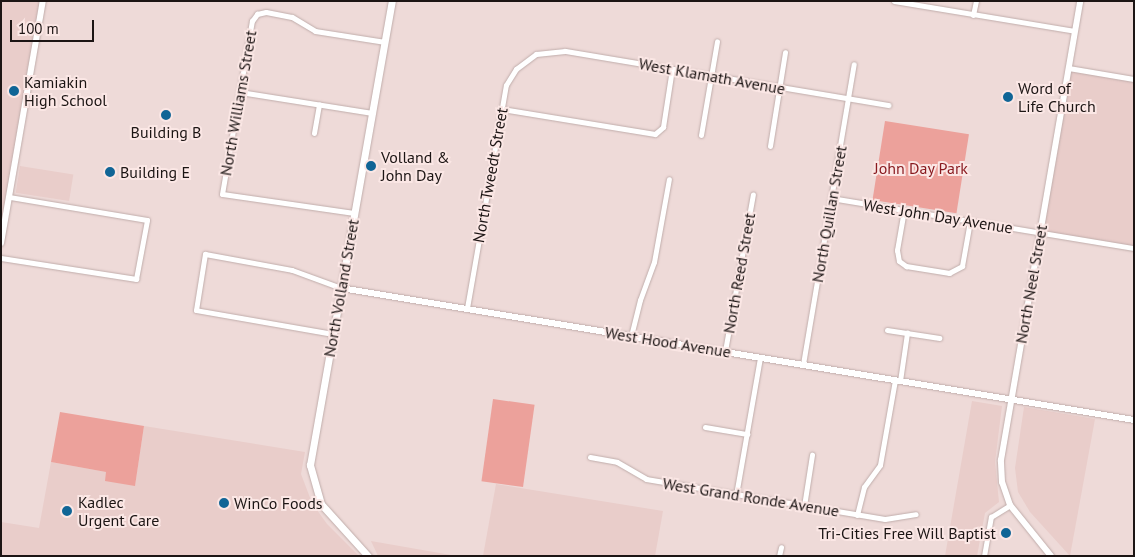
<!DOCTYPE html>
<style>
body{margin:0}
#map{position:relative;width:1135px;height:557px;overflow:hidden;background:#eedad8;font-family:"PT Sans",sans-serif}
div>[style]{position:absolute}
.built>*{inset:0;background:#e9cdca;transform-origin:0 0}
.green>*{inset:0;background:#eca19b;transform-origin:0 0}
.roads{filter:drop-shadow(0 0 1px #c0adab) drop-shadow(0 0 1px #c0adab)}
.minor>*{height:5px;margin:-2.5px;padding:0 2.5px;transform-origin:2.5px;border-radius:2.5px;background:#fff}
.tertiary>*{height:6px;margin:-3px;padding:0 3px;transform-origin:3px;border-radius:3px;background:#fff}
.secondary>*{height:7px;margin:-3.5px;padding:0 3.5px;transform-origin:3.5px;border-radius:3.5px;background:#fff}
.dots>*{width:14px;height:14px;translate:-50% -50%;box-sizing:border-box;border:2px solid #fbe7e5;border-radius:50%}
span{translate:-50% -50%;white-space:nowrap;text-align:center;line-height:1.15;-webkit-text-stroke:4px #fbe7e5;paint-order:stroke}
.street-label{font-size:16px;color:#1c1514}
.poi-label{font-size:16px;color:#1c1514}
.left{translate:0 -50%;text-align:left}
.right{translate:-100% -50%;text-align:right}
.park-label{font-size:16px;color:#88191e}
.frame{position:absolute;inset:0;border:2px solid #1c1514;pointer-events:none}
.scale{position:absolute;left:10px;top:20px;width:84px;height:22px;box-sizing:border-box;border:2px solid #1c1514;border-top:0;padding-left:6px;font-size:15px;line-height:18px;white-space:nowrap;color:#1c1514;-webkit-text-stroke:4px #fbe7e5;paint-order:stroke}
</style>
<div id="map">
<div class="built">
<i style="clip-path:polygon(1px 1px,43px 1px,6px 216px,1px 215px)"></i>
<i style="clip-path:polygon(1068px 68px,1134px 79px,1134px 248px,1040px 232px)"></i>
<i style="left:20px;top:166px;width:54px;height:27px;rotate:9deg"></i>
<i style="clip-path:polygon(972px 401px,1002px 406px,995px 462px,999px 502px,985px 513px,977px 556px,945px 556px)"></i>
<i style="clip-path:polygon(1024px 407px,1095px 419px,1070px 556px,1030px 512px,1018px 492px,1015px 468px)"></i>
<i style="clip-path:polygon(144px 426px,305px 452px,301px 474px,312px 503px,327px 524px,359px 556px,1px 556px,1px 522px,39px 528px,51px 462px,106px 472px,135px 485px)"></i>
<i style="clip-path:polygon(496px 484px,663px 511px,655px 556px,483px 556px)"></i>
<i style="clip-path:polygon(371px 541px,451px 555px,451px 556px,378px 556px)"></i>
</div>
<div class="green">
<i style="left:885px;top:121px;width:85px;height:80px;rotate:9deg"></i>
<i style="left:493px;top:399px;width:42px;height:83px;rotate:8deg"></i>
<i style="clip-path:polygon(60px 412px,144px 426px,135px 486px,105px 481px,106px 472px,51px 462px)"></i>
</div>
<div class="roads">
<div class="minor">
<i style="left:894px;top:1px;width:183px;rotate:9.4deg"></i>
<i style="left:973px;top:15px;width:14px;rotate:-78deg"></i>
<i style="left:1068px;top:68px;width:67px;rotate:9.5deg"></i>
<i style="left:240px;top:92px;width:134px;rotate:9deg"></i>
<i style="left:502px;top:109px;width:155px;rotate:9.3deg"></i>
<i style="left:655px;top:134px;width:11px;rotate:-41deg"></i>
<i style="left:663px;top:127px;width:59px;rotate:-81.2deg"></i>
<i style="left:314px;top:133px;width:29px;rotate:-80deg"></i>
<i style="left:701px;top:135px;width:95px;rotate:-80.3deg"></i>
<i style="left:770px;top:146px;width:95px;rotate:-80.9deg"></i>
<i style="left:831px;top:198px;width:307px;rotate:9.4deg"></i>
<i style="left:904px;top:210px;width:41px;rotate:99.9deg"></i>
<i style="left:897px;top:250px;width:11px;rotate:80deg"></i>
<i style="left:899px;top:261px;width:9px;rotate:36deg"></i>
<i style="left:906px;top:266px;width:44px;rotate:9.2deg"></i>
<i style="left:949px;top:273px;width:15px;rotate:-28deg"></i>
<i style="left:962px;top:266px;width:46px;rotate:-79.9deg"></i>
<i style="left:354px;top:213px;width:133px;rotate:-171.8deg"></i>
<i style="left:222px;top:194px;width:176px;rotate:-80.2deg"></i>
<i style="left:252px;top:21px;width:9px;rotate:-54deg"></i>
<i style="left:257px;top:14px;width:9px;rotate:-13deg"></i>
<i style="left:266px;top:12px;width:26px;rotate:11deg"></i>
<i style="left:292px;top:17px;width:27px;rotate:31deg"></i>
<i style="left:315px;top:31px;width:71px;rotate:8.9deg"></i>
<i style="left:1px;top:258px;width:137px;rotate:8.8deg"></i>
<i style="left:136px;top:279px;width:60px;rotate:-79.4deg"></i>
<i style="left:147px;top:220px;width:140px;rotate:-170.5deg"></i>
<i style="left:467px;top:308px;width:226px;rotate:-80.1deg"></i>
<i style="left:506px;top:85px;width:19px;rotate:-58deg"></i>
<i style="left:516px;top:69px;width:25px;rotate:-37deg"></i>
<i style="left:536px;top:54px;width:29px;rotate:-6deg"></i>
<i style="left:565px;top:51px;width:328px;rotate:9.5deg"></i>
<i style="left:887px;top:330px;width:53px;rotate:8.7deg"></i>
<i style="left:333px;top:334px;width:139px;rotate:-170.1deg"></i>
<i style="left:196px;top:310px;width:57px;rotate:-80.9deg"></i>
<i style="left:205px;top:254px;width:88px;rotate:10.4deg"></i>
<i style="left:292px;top:270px;width:52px;rotate:20.2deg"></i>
<i style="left:631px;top:336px;width:37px;rotate:-76deg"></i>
<i style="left:640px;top:300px;width:40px;rotate:-69.8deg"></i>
<i style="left:654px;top:262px;width:84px;rotate:-79.8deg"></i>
<i style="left:725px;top:351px;width:159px;rotate:-79.9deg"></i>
<i style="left:803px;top:364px;width:304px;rotate:-80.4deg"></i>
<i style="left:900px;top:381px;width:49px;rotate:-81.7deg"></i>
<i style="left:705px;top:427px;width:43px;rotate:9.5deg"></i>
<i style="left:590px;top:457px;width:27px;rotate:10deg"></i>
<i style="left:617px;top:462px;width:34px;rotate:30deg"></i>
<i style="left:646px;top:479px;width:242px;rotate:9.5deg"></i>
<i style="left:885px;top:519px;width:31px;rotate:-9deg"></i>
<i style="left:736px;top:495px;width:140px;rotate:-80.1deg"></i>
<i style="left:804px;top:506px;width:52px;rotate:-81.1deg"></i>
<i style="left:857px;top:515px;width:29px;rotate:-76deg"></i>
<i style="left:864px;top:487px;width:27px;rotate:-54deg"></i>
<i style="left:880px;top:465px;width:86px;rotate:-80deg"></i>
<i style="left:779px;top:556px;width:9px;rotate:-77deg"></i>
<i style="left:984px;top:556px;width:40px;rotate:-80deg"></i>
<i style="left:991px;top:517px;width:22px;rotate:-32deg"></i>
</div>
<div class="tertiary">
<i style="left:1px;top:243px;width:246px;rotate:-80.2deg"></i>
<i style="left:341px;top:288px;width:804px;rotate:9.45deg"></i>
<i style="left:1051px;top:556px;width:65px;rotate:-128.8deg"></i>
<i style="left:1010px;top:505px;width:24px;rotate:-109deg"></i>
<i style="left:1002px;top:482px;width:22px;rotate:-93deg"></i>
<i style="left:1001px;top:460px;width:466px;rotate:-80.2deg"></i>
</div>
<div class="secondary">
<i style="left:368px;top:556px;width:70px;rotate:-132.1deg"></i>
<i style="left:321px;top:504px;width:41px;rotate:-105.8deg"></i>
<i style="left:310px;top:465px;width:471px;rotate:-80deg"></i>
</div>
</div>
<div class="dots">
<i style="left:14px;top:91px;background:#106596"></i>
<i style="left:1008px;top:97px;background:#106596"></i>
<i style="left:166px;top:115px;background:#106596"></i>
<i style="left:371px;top:166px;background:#106596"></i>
<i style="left:110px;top:172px;background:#106596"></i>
<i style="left:224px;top:503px;background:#106596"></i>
<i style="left:67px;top:511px;background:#106596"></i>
<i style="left:1006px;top:533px;background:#106596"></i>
</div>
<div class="street-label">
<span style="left:712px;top:76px;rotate:10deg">West Klamath Avenue</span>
<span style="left:238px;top:103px;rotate:-80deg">North Williams Street</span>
<span style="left:490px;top:175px;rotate:-80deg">North Tweedt Street</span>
<span style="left:829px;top:214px;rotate:-80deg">North Quillan Street</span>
<span style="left:938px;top:216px;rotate:9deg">West John Day Avenue</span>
<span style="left:739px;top:273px;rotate:-80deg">North Reed Street</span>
<span style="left:1031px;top:284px;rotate:-80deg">North Neel Street</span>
<span style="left:341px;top:288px;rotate:-80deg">North Volland Street</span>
<span style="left:668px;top:342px;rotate:9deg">West Hood Avenue</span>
<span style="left:751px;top:497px;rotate:9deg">West Grand Ronde Avenue</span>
</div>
<div class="poi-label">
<span class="left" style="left:24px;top:91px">Kamiakin<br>High School</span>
<span class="left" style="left:1018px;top:97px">Word of<br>Life Church</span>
<span style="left:166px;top:132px">Building B</span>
<span class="left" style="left:381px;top:166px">Volland &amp;<br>John Day</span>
<span class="left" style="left:120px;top:172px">Building E</span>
<span class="left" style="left:78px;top:511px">Kadlec<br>Urgent Care</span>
<span class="left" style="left:234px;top:503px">WinCo Foods</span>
<span class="right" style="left:996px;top:533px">Tri-Cities Free Will Baptist</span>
</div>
<div class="park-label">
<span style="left:921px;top:168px">John Day Park</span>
</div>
<div class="frame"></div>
<div class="scale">100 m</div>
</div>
